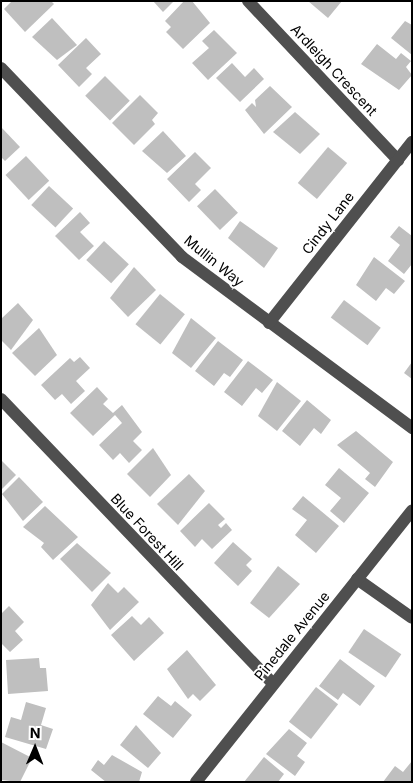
<!DOCTYPE html>
<style>
body{margin:0}
#map{position:relative;width:413px;height:783px;overflow:hidden;background:#fff;font-family:Inter,sans-serif}
div>[style]{position:absolute}
.building>*{inset:0;background:#bfbfbf;transform-origin:0 0}
.minor>*{height:12px;margin:-6px;padding:0 6px;transform-origin:6px;border-radius:6px;background:#4f4f4f}
span{translate:-50% -50%;white-space:nowrap;text-align:center;line-height:1.15;-webkit-text-stroke:4px #fff;paint-order:stroke}
.street-label{font-size:14px;color:#000}
.frame{position:absolute;inset:0;border:2px solid #000;pointer-events:none}
.north{position:absolute;left:10px;top:723px;width:50px;height:50px;-webkit-text-stroke:4px #fff;paint-order:stroke;rotate:1deg;font-size:14px;font-weight:700;line-height:20px;text-align:center;color:#000}
.north::after{content:'';display:block;margin:auto;width:18px;height:22px;background:#000;clip-path:polygon(50% 0,100% 100%,50% 72%,0 100%)}
</style>
<div id="map">
<div class="building">
<i style="clip-path:polygon(12px 1px,51px 1px,54px 4px,25px 32px,4px 9px)"></i>
<i style="clip-path:polygon(153px 1px,174px 1px,163px 12px)"></i>
<i style="clip-path:polygon(184px 1px,192px 1px,210px 23px,183px 49px,166px 32px,171px 27px,165px 21px)"></i>
<i style="clip-path:polygon(308px 1px,342px 1px,328px 18px)"></i>
<i style="clip-path:polygon(52px 18px,77px 45px,57px 60px,32px 37px)"></i>
<i style="clip-path:polygon(405px 21px,412px 25px,412px 55px,391px 38px)"></i>
<i style="clip-path:polygon(214px 30px,237px 53px,208px 80px,192px 63px,209px 48px,202px 41px)"></i>
<i style="clip-path:polygon(86px 38px,101px 54px,86px 68px,92px 74px,79px 87px,58px 65px)"></i>
<i style="clip-path:polygon(377px 44px,396px 59px,401px 53px,411px 61px,406px 67px,412px 75px,399px 90px,361px 64px)"></i>
<i style="clip-path:polygon(232px 63px,245px 77px,254px 68px,264px 79px,240px 102px,216px 78px)"></i>
<i style="left:105px;top:76px;width:35px;height:28px;rotate:45deg"></i>
<i style="clip-path:polygon(270px 86px,292px 107px,264px 134px,245px 110px,252px 103px,256px 107px,255px 100px)"></i>
<i style="clip-path:polygon(140px 95px,158px 113px,152px 120px,155px 124px,134px 145px,112px 123px)"></i>
<i style="clip-path:polygon(295px 112px,320px 134px,300px 154px,273px 132px)"></i>
<i style="clip-path:polygon(1px 127px,20px 147px,5px 161px,1px 157px)"></i>
<i style="clip-path:polygon(163px 131px,186px 156px,167px 173px,142px 151px)"></i>
<i style="left:328px;top:147px;width:25px;height:47px;rotate:40deg"></i>
<i style="clip-path:polygon(195px 152px,211px 168px,195px 184px,201px 190px,189px 202px,167px 179px)"></i>
<i style="left:26px;top:156px;width:34px;height:28px;rotate:47deg"></i>
<i style="left:49px;top:186px;width:33px;height:26px;rotate:43deg"></i>
<i style="left:215px;top:189px;width:33px;height:25px;rotate:46deg"></i>
<i style="clip-path:polygon(80px 212px,90px 223px,80px 232px,94px 246px,79px 260px,55px 236px)"></i>
<i style="clip-path:polygon(240px 221px,278px 248px,264px 268px,228px 238px)"></i>
<i style="clip-path:polygon(399px 226px,412px 236px,412px 264px,404px 274px,388px 261px,400px 245px,390px 237px)"></i>
<i style="left:104px;top:241px;width:34px;height:26px;rotate:43deg"></i>
<i style="clip-path:polygon(374px 257px,405px 281px,394px 294px,386px 288px,376px 301px,356px 285px)"></i>
<i style="clip-path:polygon(134px 267px,156px 290px,128px 317px,110px 298px)"></i>
<i style="left:160px;top:294px;width:32px;height:39px;rotate:39deg"></i>
<i style="left:344px;top:300px;width:46px;height:22px;rotate:37deg"></i>
<i style="clip-path:polygon(18px 303px,33px 320px,11px 350px,1px 340px,1px 319px)"></i>
<i style="clip-path:polygon(191px 318px,216px 338px,191px 368px,172px 353px)"></i>
<i style="clip-path:polygon(39px 328px,57px 355px,35px 376px,12px 353px)"></i>
<i style="clip-path:polygon(218px 341px,243px 360px,230px 377px,224px 373px,214px 386px,195px 371px)"></i>
<i style="clip-path:polygon(80px 357px,90px 368px,76px 381px,85px 391px,71px 404px,62px 394px,55px 400px,41px 385px,70px 358px,74px 362px)"></i>
<i style="clip-path:polygon(248px 361px,273px 380px,262px 393px,256px 388px,242px 406px,224px 392px)"></i>
<i style="clip-path:polygon(412px 362px,412px 379px,404px 373px)"></i>
<i style="clip-path:polygon(277px 382px,301px 401px,277px 431px,258px 416px)"></i>
<i style="clip-path:polygon(97px 387px,108px 399px,103px 404px,113px 413px,122px 405px,142px 432px,133px 441px,142px 450px,129px 463px,120px 453px,113px 460px,99px 445px,122px 423px,115px 415px,93px 436px,70px 413px)"></i>
<i style="clip-path:polygon(307px 400px,331px 420px,321px 434px,314px 428px,300px 446px,282px 431px)"></i>
<i style="clip-path:polygon(356px 431px,393px 462px,375px 487px,365px 479px,370px 473px,337px 445px)"></i>
<i style="clip-path:polygon(153px 448px,171px 475px,150px 497px,127px 474px)"></i>
<i style="clip-path:polygon(1px 460px,16px 475px,1px 490px)"></i>
<i style="clip-path:polygon(339px 468px,369px 493px,344px 523px,330px 511px,341px 498px,325px 485px)"></i>
<i style="clip-path:polygon(189px 474px,205px 491px,178px 525px,157px 504px)"></i>
<i style="clip-path:polygon(19px 477px,43px 502px,23px 521px,2px 494px)"></i>
<i style="clip-path:polygon(303px 496px,339px 526px,316px 553px,295px 535px,307px 520px,292px 509px)"></i>
<i style="clip-path:polygon(209px 503px,225px 519px,218px 525px,221px 528px,226px 523px,232px 530px,212px 549px,202px 539px,195px 547px,180px 531px)"></i>
<i style="clip-path:polygon(45px 506px,78px 537px,53px 560px,41px 547px,44px 543px,23px 527px)"></i>
<i style="clip-path:polygon(233px 542px,252px 559px,246px 565px,252px 571px,238px 586px,214px 563px)"></i>
<i style="clip-path:polygon(77px 543px,111px 573px,92px 592px,60px 559px)"></i>
<i style="clip-path:polygon(278px 566px,300px 584px,269px 618px,250px 603px)"></i>
<i style="clip-path:polygon(108px 583px,118px 593px,124px 587px,139px 602px,110px 630px,91px 605px)"></i>
<i style="clip-path:polygon(9px 606px,24px 622px,15px 631px,23px 640px,10px 652px,1px 643px,1px 614px)"></i>
<i style="clip-path:polygon(132px 616px,141px 625px,149px 617px,164px 633px,134px 661px,111px 635px)"></i>
<i style="left:364px;top:629px;width:45px;height:28px;rotate:34deg"></i>
<i style="clip-path:polygon(187px 650px,216px 685px,200px 701px,193px 694px,188px 699px,167px 669px)"></i>
<i style="clip-path:polygon(39px 658px,40px 668px,46px 668px,48px 691px,8px 694px,6px 660px)"></i>
<i style="clip-path:polygon(340px 659px,375px 686px,360px 706px,343px 693px,338px 700px,319px 686px)"></i>
<i style="left:316px;top:687px;width:28px;height:44px;rotate:38deg"></i>
<i style="clip-path:polygon(158px 696px,171px 706px,175px 701px,192px 715px,173px 738px,143px 714px)"></i>
<i style="clip-path:polygon(26px 702px,46px 708px,41px 725px,53px 729px,46px 749px,5px 737px,11px 717px,21px 720px)"></i>
<i style="clip-path:polygon(136px 725px,161px 753px,148px 768px,120px 745px)"></i>
<i style="clip-path:polygon(289px 729px,307px 743px,297px 756px,305px 762px,295px 776px,266px 754px)"></i>
<i style="clip-path:polygon(1px 742px,32px 758px,20px 782px,1px 780px)"></i>
<i style="clip-path:polygon(112px 755px,142px 772px,139px 782px,106px 782px,91px 770px,98px 760px,104px 765px)"></i>
<i style="clip-path:polygon(264px 757px,284px 774px,278px 782px,244px 782px)"></i>
<i style="clip-path:polygon(412px 761px,412px 782px,383px 782px,395px 766px,403px 772px)"></i>
</div>
<div class="minor">
<i style="left:248px;top:1px;width:219px;rotate:46.7deg"></i>
<i style="left:1px;top:68px;width:262px;rotate:46.2deg"></i>
<i style="left:182px;top:257px;width:287px;rotate:36.6deg"></i>
<i style="left:269px;top:323px;width:231px;rotate:-51.7deg"></i>
<i style="left:1px;top:399px;width:394px;rotate:46.3deg"></i>
<i style="left:357px;top:579px;width:67px;rotate:35.3deg"></i>
<i style="left:196px;top:782px;width:347px;rotate:-51.5deg"></i>
</div>
<div class="street-label">
<span style="left:334px;top:70px;rotate:47deg">Ardleigh Crescent</span>
<span style="left:328px;top:223px;rotate:-52deg">Cindy Lane</span>
<span style="left:214px;top:261px;rotate:39deg">Mullin Way</span>
<span style="left:147px;top:532px;rotate:47deg">Blue Forest Hill</span>
<span style="left:292px;top:636px;rotate:-51deg">Pinedale Avenue</span>
</div>
<div class="frame"></div>
<div class="north">N</div>
</div>
